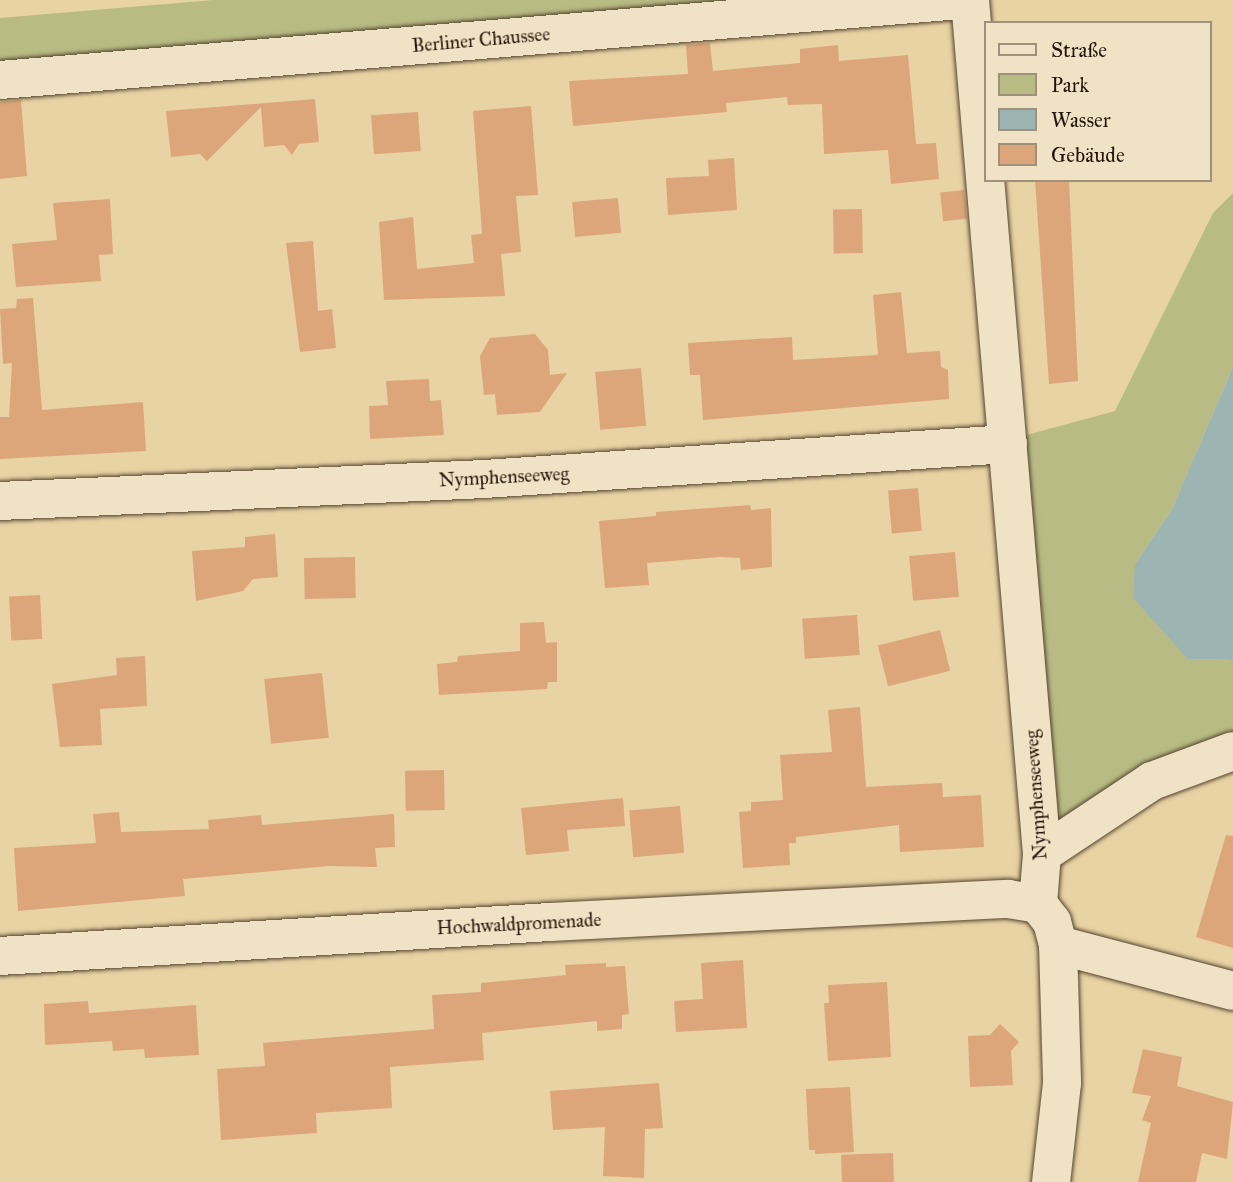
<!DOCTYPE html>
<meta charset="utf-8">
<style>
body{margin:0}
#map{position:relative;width:1233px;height:1182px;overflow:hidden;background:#e8d3a4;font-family:"IM FELL Great Primer",serif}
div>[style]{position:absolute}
.green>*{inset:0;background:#b8bc84}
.water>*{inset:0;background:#9cb5b2}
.building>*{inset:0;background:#dca67a;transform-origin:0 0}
.roads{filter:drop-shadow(0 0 2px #554431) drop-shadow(0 0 2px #554431)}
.minor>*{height:38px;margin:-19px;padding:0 19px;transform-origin:19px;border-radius:19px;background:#f0e2c4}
span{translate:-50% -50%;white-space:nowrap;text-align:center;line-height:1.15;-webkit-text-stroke:5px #f0e2c4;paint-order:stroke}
.street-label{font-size:19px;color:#24150b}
.legend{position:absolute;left:984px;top:21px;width:228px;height:161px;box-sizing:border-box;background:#f0e2c4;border:2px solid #9e907a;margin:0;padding:9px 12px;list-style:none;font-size:21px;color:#24150b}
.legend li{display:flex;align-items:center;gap:14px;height:35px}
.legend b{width:35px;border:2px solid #9e907a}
</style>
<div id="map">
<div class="green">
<i style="clip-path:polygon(213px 0,763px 0,0 65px,0 18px)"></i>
<i style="clip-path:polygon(1233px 193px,1233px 367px,1171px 511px,1135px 564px,1188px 659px,1233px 660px,1233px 743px,1047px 845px,1019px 437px,1115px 411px,1213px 213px)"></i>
</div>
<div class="water">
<i style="clip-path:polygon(1233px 367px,1233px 660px,1188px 659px,1133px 598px,1135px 564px,1171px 511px)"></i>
</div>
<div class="building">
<i style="clip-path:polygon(710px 43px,713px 71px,800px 63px,800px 49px,838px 45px,839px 61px,908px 55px,916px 144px,936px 143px,939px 179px,891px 184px,888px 150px,824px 154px,822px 104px,788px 105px,787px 97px,726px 103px,727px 112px,573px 126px,569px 81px,688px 74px,686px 45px)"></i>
<i style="clip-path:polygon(315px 99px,319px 142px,299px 144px,292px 155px,284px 145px,264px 147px,261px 107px,207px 161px,200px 154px,171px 157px,166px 111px)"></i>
<i style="clip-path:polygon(21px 100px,27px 176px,0 179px,0 102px)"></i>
<i style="clip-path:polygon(531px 106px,538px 195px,516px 196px,521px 252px,501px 254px,505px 296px,384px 300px,379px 222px,413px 217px,417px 269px,474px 263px,471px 235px,482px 234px,473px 111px)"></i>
<i style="left:418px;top:112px;width:39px;height:47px;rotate:86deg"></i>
<i style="clip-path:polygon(734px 158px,737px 210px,668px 215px,666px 178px,709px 176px,708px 160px)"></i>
<i style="clip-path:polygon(1035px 180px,1069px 180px,1078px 381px,1049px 384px)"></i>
<i style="left:964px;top:190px;width:29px;height:24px;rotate:84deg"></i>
<i style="left:618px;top:198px;width:35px;height:46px;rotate:85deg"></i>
<i style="clip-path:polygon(110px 199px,113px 254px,99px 255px,101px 281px,16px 287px,12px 244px,57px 240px,53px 203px)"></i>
<i style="left:862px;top:209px;width:44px;height:29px;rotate:89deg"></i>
<i style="clip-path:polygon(313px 241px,318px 311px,332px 309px,336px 348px,300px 352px,286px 243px)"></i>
<i style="clip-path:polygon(901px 292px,907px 353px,940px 351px,941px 367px,948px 370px,949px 399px,703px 420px,700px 375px,690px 375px,688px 343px,792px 337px,793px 360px,878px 355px,873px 295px)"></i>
<i style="clip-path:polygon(33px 298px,42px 410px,143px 402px,146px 451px,0 459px,0 417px,9px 417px,12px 363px,3px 364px,0 309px,16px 308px,17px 299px)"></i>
<i style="clip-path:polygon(535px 334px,548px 350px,550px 375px,567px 373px,540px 412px,497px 415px,495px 394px,484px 395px,480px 356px,490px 338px)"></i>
<i style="left:641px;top:368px;width:58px;height:46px;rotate:85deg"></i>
<i style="clip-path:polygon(429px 379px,430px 401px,441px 400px,444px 435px,370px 439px,369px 406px,388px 405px,386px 381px)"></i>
<i style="left:918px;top:488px;width:43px;height:30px;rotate:85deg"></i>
<i style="clip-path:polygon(750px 505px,751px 510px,771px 508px,772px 567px,741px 570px,740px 558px,720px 557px,647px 563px,649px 585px,605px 588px,599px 521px,656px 516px,656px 512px)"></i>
<i style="clip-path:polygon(275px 534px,278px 577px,253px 579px,243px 591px,196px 601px,192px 551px,245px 547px,245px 537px)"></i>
<i style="left:955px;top:552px;width:45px;height:46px;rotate:85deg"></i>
<i style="left:355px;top:557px;width:41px;height:51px;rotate:89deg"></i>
<i style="left:40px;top:595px;width:44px;height:31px;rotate:87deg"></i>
<i style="left:857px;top:615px;width:40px;height:55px;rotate:86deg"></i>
<i style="clip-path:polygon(544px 622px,546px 643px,557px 642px,557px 682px,548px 682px,547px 689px,439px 695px,437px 664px,457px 662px,458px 656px,520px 651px,520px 623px)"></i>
<i style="left:940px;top:630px;width:42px;height:64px;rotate:76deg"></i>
<i style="clip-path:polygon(145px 656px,147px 706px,100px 709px,102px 745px,60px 747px,52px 684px,117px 675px,116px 658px)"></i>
<i style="left:322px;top:673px;width:65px;height:58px;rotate:84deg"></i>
<i style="clip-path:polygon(860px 707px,866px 787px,942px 783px,943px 797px,981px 795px,984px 847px,900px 852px,899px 825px,796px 837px,796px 843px,789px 843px,790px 865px,743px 868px,739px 812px,751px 811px,751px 802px,783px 800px,780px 755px,832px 752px,828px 710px)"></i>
<i style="left:444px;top:770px;width:40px;height:39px;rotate:89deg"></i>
<i style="clip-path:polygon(623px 798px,625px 826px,567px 830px,569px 851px,526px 855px,521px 808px)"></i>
<i style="left:680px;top:806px;width:47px;height:51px;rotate:85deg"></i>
<i style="clip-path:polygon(119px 812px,121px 832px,209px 829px,208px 820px,261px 815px,262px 825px,394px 814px,395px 847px,375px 848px,377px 867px,329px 866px,183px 879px,185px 896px,18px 911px,14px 848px,96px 843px,93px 814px)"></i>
<i style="clip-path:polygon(1226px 835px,1233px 836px,1233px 948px,1196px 937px)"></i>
<i style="clip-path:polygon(743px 960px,747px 1028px,676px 1032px,674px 1001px,703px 999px,701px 963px)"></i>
<i style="clip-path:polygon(606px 963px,606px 967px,625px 966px,629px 1014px,622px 1015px,622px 1029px,597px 1031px,597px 1021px,482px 1033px,484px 1060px,390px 1067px,392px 1108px,316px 1113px,317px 1133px,221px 1140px,217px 1069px,265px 1066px,263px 1043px,434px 1029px,432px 995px,481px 992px,481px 983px,566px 975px,565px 965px)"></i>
<i style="clip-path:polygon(887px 982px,891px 1057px,828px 1061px,824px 1003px,829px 1003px,828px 985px)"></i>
<i style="clip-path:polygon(88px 1001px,89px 1013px,196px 1005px,199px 1055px,145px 1058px,144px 1049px,113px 1051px,112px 1041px,45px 1045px,44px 1004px)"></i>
<i style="clip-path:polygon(1000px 1024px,1019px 1042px,1011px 1051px,1013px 1085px,970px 1087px,968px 1036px,990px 1035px)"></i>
<i style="clip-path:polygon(1143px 1049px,1182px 1057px,1177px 1086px,1233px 1102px,1227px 1159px,1202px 1153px,1196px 1182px,1138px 1182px,1151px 1123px,1142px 1120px,1151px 1096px,1132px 1093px)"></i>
<i style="clip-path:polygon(659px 1083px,663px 1128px,645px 1129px,644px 1178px,603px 1176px,605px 1127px,553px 1130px,550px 1091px)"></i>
<i style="clip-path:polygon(850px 1087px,854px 1152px,815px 1154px,815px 1150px,809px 1150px,806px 1089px)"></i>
<i style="left:893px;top:1153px;width:29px;height:52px;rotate:88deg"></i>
</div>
<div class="roads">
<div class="minor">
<i style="left:970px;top:0;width:857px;rotate:85.18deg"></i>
<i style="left:1042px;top:854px;width:50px;rotate:94.6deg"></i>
<i style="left:1038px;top:904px;width:23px;rotate:52deg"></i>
<i style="left:1052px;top:922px;width:24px;rotate:75deg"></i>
<i style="left:1058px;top:945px;width:138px;rotate:88.3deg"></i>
<i style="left:1062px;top:1083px;width:100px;rotate:96.3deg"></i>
<i style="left:0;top:80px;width:964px;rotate:-4.76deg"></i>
<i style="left:0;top:501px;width:484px;rotate:-2.6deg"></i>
<i style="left:484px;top:479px;width:525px;rotate:-3.82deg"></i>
<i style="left:1042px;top:854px;width:132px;rotate:-33.6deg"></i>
<i style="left:1152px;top:781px;width:86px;rotate:-20.3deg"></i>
<i style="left:1058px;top:945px;width:181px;rotate:14.7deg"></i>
<i style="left:0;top:956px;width:551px;rotate:-3.54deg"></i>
<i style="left:550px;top:922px;width:459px;rotate:-2.9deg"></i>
<i style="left:1008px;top:899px;width:30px;rotate:9deg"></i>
</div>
</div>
<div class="street-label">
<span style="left:481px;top:40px;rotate:-5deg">Berliner Chaussee</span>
<span style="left:504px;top:477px;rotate:-3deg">Nymphenseeweg</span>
<span style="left:1036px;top:795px;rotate:-94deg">Nymphenseeweg</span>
<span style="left:519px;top:924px;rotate:-3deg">Hochwaldpromenade</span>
</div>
<ul class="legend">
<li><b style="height:9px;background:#f0e2c4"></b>Straße</li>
<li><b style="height:19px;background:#b8bc84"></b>Park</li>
<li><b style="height:19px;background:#9cb5b2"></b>Wasser</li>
<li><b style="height:19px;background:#dca67a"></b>Gebäude</li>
</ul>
</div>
